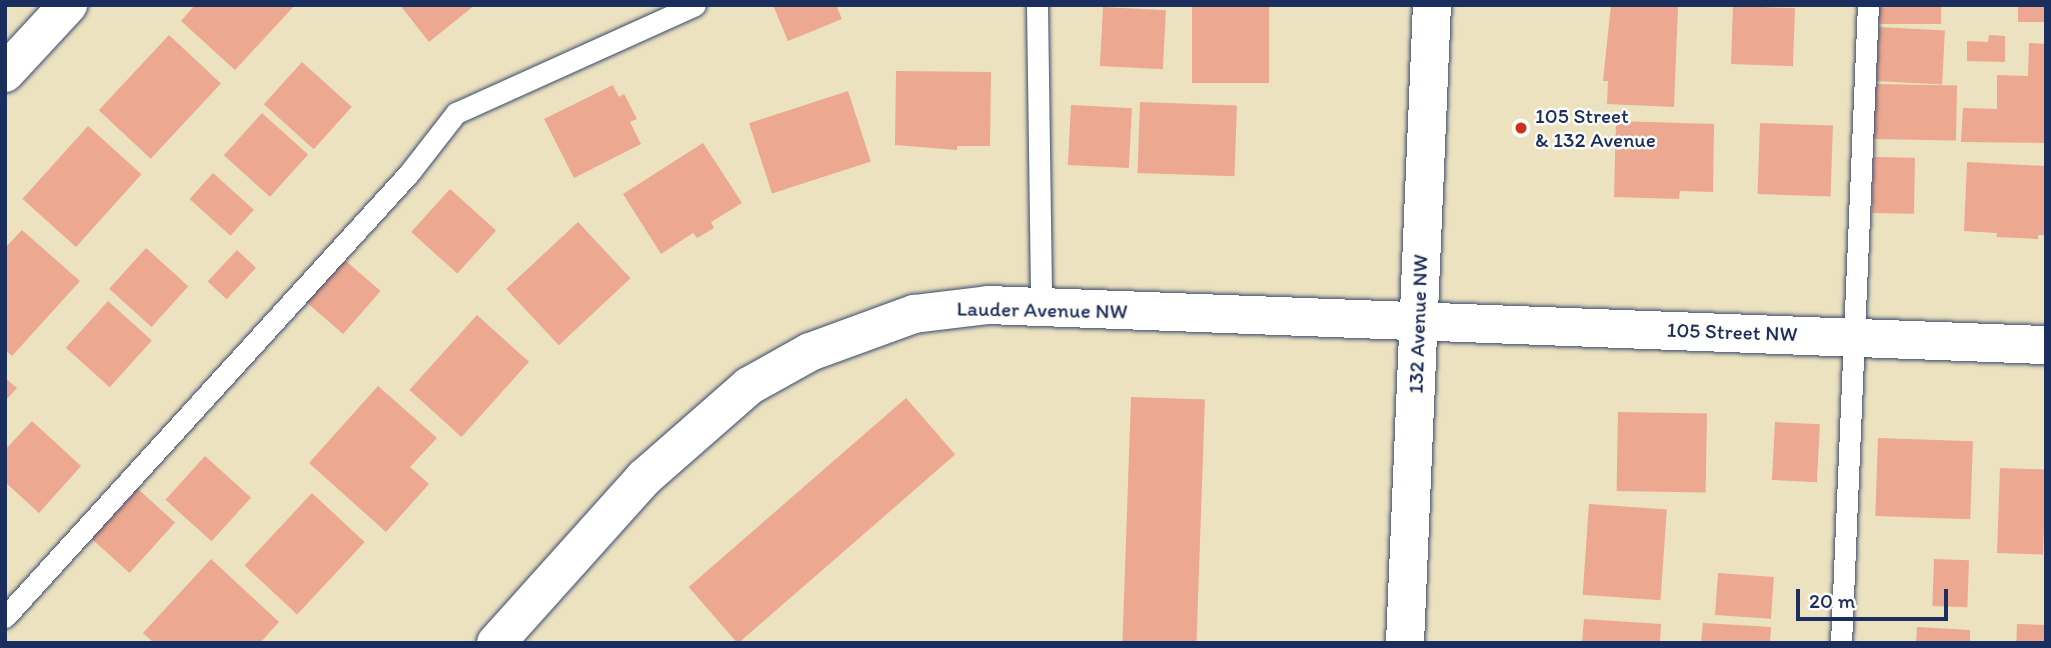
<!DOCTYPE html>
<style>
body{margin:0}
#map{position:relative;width:2051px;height:648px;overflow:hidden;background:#ece2c0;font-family:Itim,sans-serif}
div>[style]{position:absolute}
.building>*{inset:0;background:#eca890;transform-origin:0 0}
.roads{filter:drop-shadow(0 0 2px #3a4a6d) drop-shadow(0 0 2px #3a4a6d)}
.lane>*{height:21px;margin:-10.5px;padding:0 10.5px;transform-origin:10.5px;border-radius:10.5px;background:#fff}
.street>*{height:38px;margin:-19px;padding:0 19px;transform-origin:19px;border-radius:19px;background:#fff}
.secondary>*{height:38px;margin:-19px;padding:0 19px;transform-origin:19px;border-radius:19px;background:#fff}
.dots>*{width:19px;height:19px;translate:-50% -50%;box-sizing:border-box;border:4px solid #fdfcf7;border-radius:50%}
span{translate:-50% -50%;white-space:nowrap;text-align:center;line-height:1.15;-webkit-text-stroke:5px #fdfcf7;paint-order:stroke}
.poi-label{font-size:21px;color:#1b2f5e}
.left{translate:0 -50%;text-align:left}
.street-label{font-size:21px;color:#1b2f5e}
.frame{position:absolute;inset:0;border:7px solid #1b2f5e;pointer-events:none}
.scale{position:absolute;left:1796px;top:589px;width:152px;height:32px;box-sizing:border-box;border:4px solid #1b2f5e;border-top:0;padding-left:9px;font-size:21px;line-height:24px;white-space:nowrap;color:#1b2f5e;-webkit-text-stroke:5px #fdfcf7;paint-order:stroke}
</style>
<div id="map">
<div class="building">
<i style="clip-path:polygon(195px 5px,295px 5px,235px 70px,181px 21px)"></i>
<i style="clip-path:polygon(400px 5px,475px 5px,429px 42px)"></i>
<i style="clip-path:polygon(773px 5px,836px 5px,842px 19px,788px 41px)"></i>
<i style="left:1192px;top:5px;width:77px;height:78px"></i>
<i style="clip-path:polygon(1611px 5px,1678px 7px,1674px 107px,1607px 104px,1608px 81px,1603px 81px)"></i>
<i style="left:1879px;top:5px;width:62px;height:19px"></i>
<i style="left:2018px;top:5px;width:28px;height:17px"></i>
<i style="left:1733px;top:6px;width:62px;height:58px;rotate:2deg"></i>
<i style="left:1103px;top:7px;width:63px;height:59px;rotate:3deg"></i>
<i style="left:1879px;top:27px;width:66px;height:54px;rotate:3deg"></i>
<i style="left:169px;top:35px;width:71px;height:103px;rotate:43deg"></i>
<i style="clip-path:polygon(1989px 35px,2005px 36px,2005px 62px,1967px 61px,1967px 41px,1988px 42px)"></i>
<i style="clip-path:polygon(2029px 43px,2046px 44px,2046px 143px,1961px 142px,1963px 108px,1997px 109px,1997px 75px,2028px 76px)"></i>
<i style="left:302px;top:62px;width:67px;height:57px;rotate:42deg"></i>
<i style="clip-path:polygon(896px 71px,991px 72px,990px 146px,957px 146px,957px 150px,895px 145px)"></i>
<i style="left:1871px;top:84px;width:86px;height:55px;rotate:1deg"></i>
<i style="clip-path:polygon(613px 85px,619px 97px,624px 94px,637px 119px,630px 122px,641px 144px,574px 178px,544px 119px)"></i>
<i style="left:848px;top:91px;width:74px;height:104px;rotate:72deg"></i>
<i style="left:1140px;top:102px;width:97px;height:71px;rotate:2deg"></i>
<i style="left:1071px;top:105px;width:61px;height:60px;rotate:3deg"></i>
<i style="left:262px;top:113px;width:62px;height:57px;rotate:42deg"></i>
<i style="clip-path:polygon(1616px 121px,1714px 124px,1713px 192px,1680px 191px,1679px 199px,1614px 197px)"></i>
<i style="left:1760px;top:123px;width:73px;height:71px;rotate:2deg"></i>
<i style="left:88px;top:126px;width:72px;height:98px;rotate:42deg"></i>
<i style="clip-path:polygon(703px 143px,742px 203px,711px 222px,714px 228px,697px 238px,693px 233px,661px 254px,623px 194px)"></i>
<i style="left:1873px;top:157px;width:42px;height:56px;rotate:1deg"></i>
<i style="clip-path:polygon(1967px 162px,2046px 166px,2046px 235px,2038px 235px,2038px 239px,1996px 237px,1997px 233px,1964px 231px)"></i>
<i style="left:213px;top:173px;width:55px;height:35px;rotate:42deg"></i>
<i style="left:450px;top:189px;width:62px;height:58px;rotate:42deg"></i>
<i style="left:578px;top:222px;width:77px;height:98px;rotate:47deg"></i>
<i style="clip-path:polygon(22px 230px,80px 281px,12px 356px,5px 350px,5px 248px)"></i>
<i style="left:146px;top:248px;width:57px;height:55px;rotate:42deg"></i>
<i style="left:237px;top:250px;width:26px;height:43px;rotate:43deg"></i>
<i style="left:339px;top:255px;width:55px;height:57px;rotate:41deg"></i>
<i style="left:108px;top:301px;width:59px;height:63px;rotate:42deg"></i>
<i style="left:477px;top:315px;width:70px;height:101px;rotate:42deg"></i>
<i style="clip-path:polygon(5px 378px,17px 388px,5px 401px)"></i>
<i style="clip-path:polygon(378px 386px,437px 438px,410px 467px,429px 484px,386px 532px,309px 463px)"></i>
<i style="left:1131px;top:397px;width:74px;height:246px;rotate:2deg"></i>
<i style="left:906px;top:398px;width:75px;height:288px;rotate:49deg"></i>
<i style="left:1618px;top:412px;width:89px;height:79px;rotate:1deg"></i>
<i style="clip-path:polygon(32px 421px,81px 466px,39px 513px,5px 482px,5px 450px)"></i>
<i style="left:1775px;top:422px;width:45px;height:58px;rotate:3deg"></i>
<i style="left:1878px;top:438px;width:95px;height:78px;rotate:2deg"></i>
<i style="left:205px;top:456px;width:62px;height:59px;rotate:42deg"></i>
<i style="left:2000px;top:468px;width:46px;height:85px;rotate:2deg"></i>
<i style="left:129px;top:481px;width:62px;height:68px;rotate:42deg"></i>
<i style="left:312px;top:493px;width:72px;height:99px;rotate:43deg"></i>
<i style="left:1589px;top:504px;width:78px;height:91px;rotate:4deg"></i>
<i style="clip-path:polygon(211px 559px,279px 622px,260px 643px,154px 643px,143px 633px)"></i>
<i style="left:1934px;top:559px;width:35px;height:47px;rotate:2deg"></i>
<i style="left:1718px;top:573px;width:56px;height:42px;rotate:4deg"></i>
<i style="clip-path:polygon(1584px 619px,1661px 624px,1660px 643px,1582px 643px)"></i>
<i style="clip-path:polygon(1703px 623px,1771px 627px,1770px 643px,1701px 643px)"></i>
<i style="left:2017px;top:624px;width:29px;height:19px;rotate:2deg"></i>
<i style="clip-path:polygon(1917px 627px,1970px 630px,1970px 643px,1916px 643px)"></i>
</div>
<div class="roads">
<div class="lane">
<i style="left:1037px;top:5px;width:302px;rotate:89.2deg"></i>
<i style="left:5px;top:617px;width:602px;rotate:-47.69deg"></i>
<i style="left:410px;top:172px;width:75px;rotate:-52.1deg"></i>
<i style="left:456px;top:113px;width:262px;rotate:-24.3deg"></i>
<i style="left:1841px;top:643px;width:639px;rotate:-87.58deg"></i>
</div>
<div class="street">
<i style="left:5px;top:73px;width:93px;rotate:-47.2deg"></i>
<i style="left:496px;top:643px;width:222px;rotate:-48.1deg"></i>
<i style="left:644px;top:478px;width:140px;rotate:-41.2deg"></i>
<i style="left:749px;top:386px;width:70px;rotate:-29.1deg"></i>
<i style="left:810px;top:352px;width:111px;rotate:-20.1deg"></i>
<i style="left:914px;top:314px;width:75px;rotate:-6.9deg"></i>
<i style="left:988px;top:305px;width:1059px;rotate:2.17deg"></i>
</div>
<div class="secondary">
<i style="left:1405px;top:643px;width:639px;rotate:-87.58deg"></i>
</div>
</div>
<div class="dots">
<i style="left:1521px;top:128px;background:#c8321e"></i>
</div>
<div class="poi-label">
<span class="left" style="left:1535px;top:128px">105 Street<br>&amp; 132 Avenue</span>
</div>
<div class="street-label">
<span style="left:1042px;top:310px;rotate:1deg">Lauder Avenue NW</span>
<span style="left:1418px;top:324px;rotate:-88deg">132 Avenue NW</span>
<span style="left:1732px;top:332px;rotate:2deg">105 Street NW</span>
</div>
<div class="frame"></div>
<div class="scale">20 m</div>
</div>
